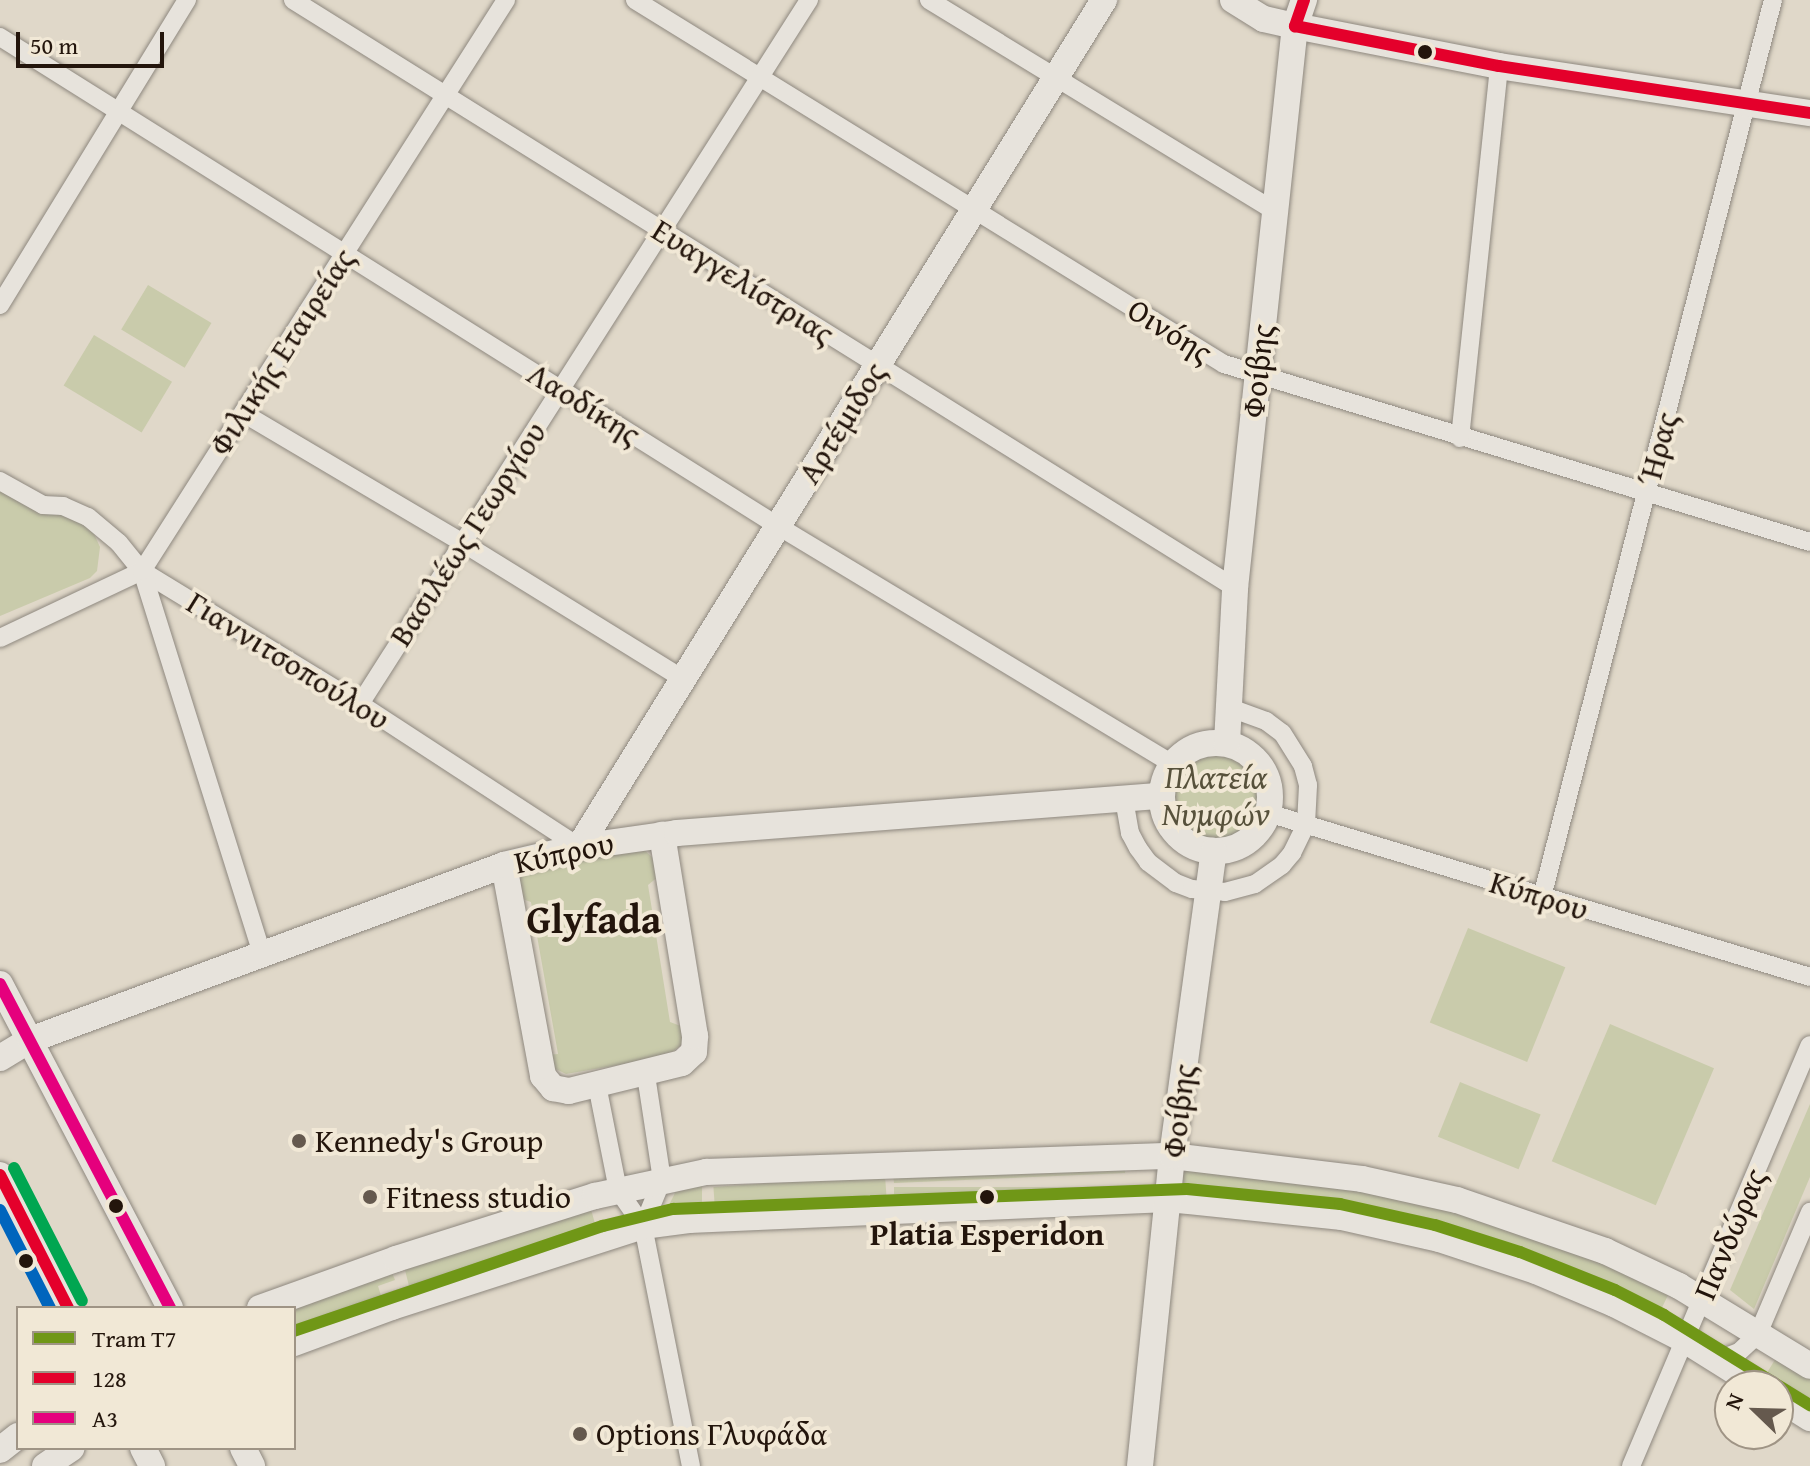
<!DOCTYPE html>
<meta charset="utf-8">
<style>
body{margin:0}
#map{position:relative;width:1810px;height:1466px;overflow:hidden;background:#e0d8c9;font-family:"Gentium Book Plus",serif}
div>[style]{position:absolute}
.green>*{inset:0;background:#c9cbab;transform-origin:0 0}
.round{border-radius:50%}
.roads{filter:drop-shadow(0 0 2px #8e887f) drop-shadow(0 0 2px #8e887f)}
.street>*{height:18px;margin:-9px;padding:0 9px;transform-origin:9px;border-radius:9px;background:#e7e3dc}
.secondary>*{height:26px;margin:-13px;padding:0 13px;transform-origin:13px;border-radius:13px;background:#e7e3dc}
.secondary>.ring{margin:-13px;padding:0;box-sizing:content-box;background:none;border:26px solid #e7e3dc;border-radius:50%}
.bus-1>*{height:12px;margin:-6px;padding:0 6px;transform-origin:6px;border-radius:6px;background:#e4002b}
.bus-2>*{height:12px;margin:-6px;padding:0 6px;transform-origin:6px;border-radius:6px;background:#e5007d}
.bus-3>*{height:12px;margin:-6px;padding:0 6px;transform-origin:6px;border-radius:6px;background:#0065bd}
.bus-4>*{height:12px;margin:-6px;padding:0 6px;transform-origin:6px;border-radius:6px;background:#00a651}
.tram-1>*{height:12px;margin:-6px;padding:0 6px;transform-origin:6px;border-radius:6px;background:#709717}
.dots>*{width:22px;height:22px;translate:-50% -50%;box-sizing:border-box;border:4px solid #f1e8d6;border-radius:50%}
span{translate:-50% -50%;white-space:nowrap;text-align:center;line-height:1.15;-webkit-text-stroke:8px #f1e8d6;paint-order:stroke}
.street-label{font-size:32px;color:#23150c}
.park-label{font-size:32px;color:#57513b;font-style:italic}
.poi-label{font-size:32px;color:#23150c}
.left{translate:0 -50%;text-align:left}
.stop-label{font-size:32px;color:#23150c;font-weight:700}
.district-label{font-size:40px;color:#23150c;font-weight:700}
.legend{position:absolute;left:16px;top:1306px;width:280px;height:144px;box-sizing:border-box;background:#f1e8d6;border:2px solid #9f9485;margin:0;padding:10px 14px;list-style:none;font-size:24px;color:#23150c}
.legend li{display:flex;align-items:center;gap:16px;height:40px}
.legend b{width:40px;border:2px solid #9f9485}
.north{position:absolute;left:1714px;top:1370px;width:80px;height:80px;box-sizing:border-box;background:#f1e8d6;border:2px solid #9f9485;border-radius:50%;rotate:293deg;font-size:22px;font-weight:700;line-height:32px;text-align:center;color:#23150c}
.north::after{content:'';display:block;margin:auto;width:28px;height:36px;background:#65594e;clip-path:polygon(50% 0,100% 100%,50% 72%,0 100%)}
.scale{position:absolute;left:16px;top:32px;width:148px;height:36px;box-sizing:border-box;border:4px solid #23150c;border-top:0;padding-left:10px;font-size:24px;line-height:28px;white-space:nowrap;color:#23150c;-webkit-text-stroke:6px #f1e8d6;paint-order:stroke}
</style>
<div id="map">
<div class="green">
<i style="left:148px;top:285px;width:74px;height:52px;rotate:31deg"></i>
<i style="left:94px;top:335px;width:91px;height:59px;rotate:31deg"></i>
<i style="clip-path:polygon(0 490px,79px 521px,94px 534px,100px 547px,97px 571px,90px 578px,0 616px)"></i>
<i class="round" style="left:1172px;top:752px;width:88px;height:88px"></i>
<i style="clip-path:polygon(641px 847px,653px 858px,659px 876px,648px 885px,670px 1022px,686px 1028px,684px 1043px,665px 1057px,566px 1074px,552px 1067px,547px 1055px,558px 1054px,531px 902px,516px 897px,519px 873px)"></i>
<i style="left:1468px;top:928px;width:105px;height:102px;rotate:22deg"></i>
<i style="left:1610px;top:1024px;width:113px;height:149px;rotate:23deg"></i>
<i style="left:1460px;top:1082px;width:87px;height:59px;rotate:22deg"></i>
<i style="clip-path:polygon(1810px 1104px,1810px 1177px,1754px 1309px,1730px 1290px)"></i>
<i style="clip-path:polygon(1126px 1166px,1125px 1173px,894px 1183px,893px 1175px)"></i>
<i style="clip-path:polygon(1183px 1166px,1292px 1175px,1511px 1226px,1670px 1291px,1657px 1318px,1578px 1279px,1179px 1193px)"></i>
<i style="left:885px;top:1175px;width:29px;height:172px;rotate:86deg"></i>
<i style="clip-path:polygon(702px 1183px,702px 1212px,663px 1217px,679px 1185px)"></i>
<i style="left:1132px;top:1187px;width:7px;height:238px;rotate:90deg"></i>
<i style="clip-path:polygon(590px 1206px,598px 1234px,394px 1298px,392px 1291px,409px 1286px,404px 1266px)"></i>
<i style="clip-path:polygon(391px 1270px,395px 1280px,378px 1286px,383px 1302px,294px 1336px,294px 1308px)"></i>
<i style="clip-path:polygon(1776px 1358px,1810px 1379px,1810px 1410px,1778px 1386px,1762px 1381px)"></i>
</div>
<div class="roads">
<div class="street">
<i style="left:293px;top:0;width:1110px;rotate:31.97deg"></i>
<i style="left:635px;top:0;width:692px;rotate:31.72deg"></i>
<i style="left:1224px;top:364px;width:612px;rotate:16.9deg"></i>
<i style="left:929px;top:0;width:405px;rotate:31.4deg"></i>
<i style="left:0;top:37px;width:919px;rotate:32.15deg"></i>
<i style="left:778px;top:526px;width:460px;rotate:31.1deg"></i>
<i style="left:0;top:305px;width:358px;rotate:-58.5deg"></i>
<i style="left:243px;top:413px;width:256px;rotate:30.6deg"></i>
<i style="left:463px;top:543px;width:259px;rotate:31.7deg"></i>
<i style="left:1460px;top:438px;width:374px;rotate:-84deg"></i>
<i style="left:0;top:481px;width:49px;rotate:29.2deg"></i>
<i style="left:43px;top:505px;width:20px;rotate:3deg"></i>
<i style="left:63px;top:506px;width:27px;rotate:24deg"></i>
<i style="left:88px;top:517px;width:40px;rotate:40deg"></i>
<i style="left:119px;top:543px;width:36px;rotate:51deg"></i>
<i style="left:142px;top:571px;width:255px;rotate:31.4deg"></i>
<i style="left:360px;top:704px;width:262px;rotate:33.1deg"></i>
<i style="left:142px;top:571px;width:401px;rotate:72.6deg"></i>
<i style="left:0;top:638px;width:157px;rotate:-25.3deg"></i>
<i style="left:142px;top:571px;width:677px;rotate:-57.48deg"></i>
<i style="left:360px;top:704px;width:835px;rotate:-57.47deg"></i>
<i style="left:1124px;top:799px;width:35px;rotate:80deg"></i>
<i style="left:1130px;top:833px;width:17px;rotate:62deg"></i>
<i style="left:1138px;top:848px;width:17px;rotate:54deg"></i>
<i style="left:1148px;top:862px;width:35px;rotate:37deg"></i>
<i style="left:1176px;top:883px;width:17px;rotate:21deg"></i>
<i style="left:1192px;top:889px;width:33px;rotate:5deg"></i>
<i style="left:1225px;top:892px;width:31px;rotate:-15deg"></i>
<i style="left:1255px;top:884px;width:33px;rotate:-35deg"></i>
<i style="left:1282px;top:865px;width:16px;rotate:-50deg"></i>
<i style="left:1292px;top:853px;width:32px;rotate:-64deg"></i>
<i style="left:1306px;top:824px;width:39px;rotate:-87deg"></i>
<i style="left:1308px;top:785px;width:20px;rotate:-105deg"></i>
<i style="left:1303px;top:766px;width:39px;rotate:-122deg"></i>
<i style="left:1282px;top:733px;width:20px;rotate:-143deg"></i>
<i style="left:1266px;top:721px;width:38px;rotate:-160deg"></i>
<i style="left:1268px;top:813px;width:566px;rotate:16.83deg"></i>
<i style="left:1542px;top:897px;width:926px;rotate:-75.56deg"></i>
<i style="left:597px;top:1085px;width:107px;rotate:78.7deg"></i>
<i style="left:618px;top:1190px;width:44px;rotate:55.2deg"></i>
<i style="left:643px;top:1226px;width:245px;rotate:78.7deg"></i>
<i style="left:643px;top:1226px;width:50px;rotate:-67.6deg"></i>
<i style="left:662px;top:1180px;width:106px;rotate:-98.7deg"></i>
<i style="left:1718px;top:1360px;width:22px;rotate:-21deg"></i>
<i style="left:1739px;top:1352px;width:26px;rotate:-43deg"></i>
<i style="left:1758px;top:1334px;width:133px;rotate:-66.9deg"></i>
<i style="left:1631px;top:1466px;width:457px;rotate:-67deg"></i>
</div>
<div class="secondary">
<i style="left:1233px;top:0;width:36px;rotate:32deg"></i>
<i style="left:1264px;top:19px;width:32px;rotate:13deg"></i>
<i style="left:1295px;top:26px;width:208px;rotate:11.1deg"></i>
<i style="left:1499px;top:66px;width:315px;rotate:8.6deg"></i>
<i class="ring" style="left:1162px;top:743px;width:82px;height:82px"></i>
<i style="left:1227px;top:743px;width:155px;rotate:-87deg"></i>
<i style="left:1235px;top:588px;width:565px;rotate:-83.91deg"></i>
<i style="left:1295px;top:26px;width:28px;rotate:-71deg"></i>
<i style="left:579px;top:847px;width:997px;rotate:-58.21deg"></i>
<i style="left:504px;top:865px;width:215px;rotate:79.5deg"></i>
<i style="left:543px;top:1076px;width:16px;rotate:50deg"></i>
<i style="left:553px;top:1088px;width:16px;rotate:11deg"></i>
<i style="left:569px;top:1091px;width:116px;rotate:-13.9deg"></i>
<i style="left:682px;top:1063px;width:16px;rotate:-43deg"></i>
<i style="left:694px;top:1052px;width:16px;rotate:-86deg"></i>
<i style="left:695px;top:1036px;width:204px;rotate:-99.3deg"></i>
<i style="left:0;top:984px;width:366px;rotate:62.3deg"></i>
<i style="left:0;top:1058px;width:35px;rotate:-31deg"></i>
<i style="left:30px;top:1040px;width:505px;rotate:-20.26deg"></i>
<i style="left:504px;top:865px;width:77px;rotate:-13.5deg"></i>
<i style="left:579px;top:847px;width:99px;rotate:-8.1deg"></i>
<i style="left:677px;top:833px;width:485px;rotate:-4.4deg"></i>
<i style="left:0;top:1175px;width:149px;rotate:62.9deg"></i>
<i style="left:260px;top:1308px;width:145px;rotate:-19.8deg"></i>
<i style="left:396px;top:1259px;width:209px;rotate:-17.6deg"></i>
<i style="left:595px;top:1196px;width:114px;rotate:-12.2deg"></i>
<i style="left:706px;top:1172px;width:466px;rotate:-2deg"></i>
<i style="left:1172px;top:1156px;width:191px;rotate:6.9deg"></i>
<i style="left:1362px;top:1179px;width:97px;rotate:12.5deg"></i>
<i style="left:1457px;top:1200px;width:157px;rotate:19deg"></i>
<i style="left:1605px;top:1251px;width:82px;rotate:25.3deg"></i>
<i style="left:1679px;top:1286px;width:153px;rotate:31.4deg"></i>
<i style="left:294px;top:1343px;width:104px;rotate:-20.2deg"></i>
<i style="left:392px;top:1307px;width:264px;rotate:-17.9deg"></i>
<i style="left:643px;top:1226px;width:46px;rotate:-7.4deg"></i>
<i style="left:689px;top:1220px;width:479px;rotate:-2.5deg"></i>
<i style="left:1168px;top:1199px;width:175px;rotate:5.9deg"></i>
<i style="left:1342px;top:1217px;width:99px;rotate:12.8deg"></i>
<i style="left:1439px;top:1239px;width:102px;rotate:18.3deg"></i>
<i style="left:1536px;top:1271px;width:85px;rotate:22.9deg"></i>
<i style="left:1614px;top:1304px;width:77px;rotate:26.9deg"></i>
<i style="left:1683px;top:1339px;width:89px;rotate:32.1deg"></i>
<i style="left:1778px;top:1398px;width:38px;rotate:32deg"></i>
<i style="left:143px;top:1448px;width:20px;rotate:63deg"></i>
<i style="left:243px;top:1448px;width:20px;rotate:63deg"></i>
<i style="left:0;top:1450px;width:23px;rotate:-38deg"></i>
<i style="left:45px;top:1466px;width:32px;rotate:-34deg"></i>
<i style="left:1140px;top:1466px;width:312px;rotate:-84.1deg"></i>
<i style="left:1172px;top:1156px;width:308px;rotate:-82.2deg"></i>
</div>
</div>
<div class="bus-1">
<i style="left:1304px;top:0;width:28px;rotate:109deg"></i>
<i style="left:1295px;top:26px;width:208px;rotate:11.1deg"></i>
<i style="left:1499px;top:66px;width:315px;rotate:8.6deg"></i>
<i style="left:0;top:1175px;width:149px;rotate:62.9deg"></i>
</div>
<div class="bus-2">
<i style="left:0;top:984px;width:366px;rotate:62.3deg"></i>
</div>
<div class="bus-3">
<i style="left:0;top:1210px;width:110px;rotate:63deg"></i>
</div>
<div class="bus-4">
<i style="left:14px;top:1168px;width:149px;rotate:62.9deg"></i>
</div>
<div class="tram-1">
<i style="left:294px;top:1331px;width:326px;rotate:-18.8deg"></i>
<i style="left:603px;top:1226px;width:72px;rotate:-13.7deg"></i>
<i style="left:673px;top:1209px;width:514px;rotate:-2.23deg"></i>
<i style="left:1187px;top:1189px;width:154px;rotate:5.6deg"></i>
<i style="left:1340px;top:1204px;width:97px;rotate:12.5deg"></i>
<i style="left:1435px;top:1225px;width:89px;rotate:17.6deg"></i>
<i style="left:1520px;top:1252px;width:102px;rotate:21.8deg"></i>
<i style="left:1615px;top:1290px;width:55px;rotate:27deg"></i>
<i style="left:1664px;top:1315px;width:172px;rotate:31.7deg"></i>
</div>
<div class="dots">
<i style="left:1425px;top:52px;background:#23150c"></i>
<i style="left:299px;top:1141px;background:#65594e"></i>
<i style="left:370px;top:1197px;background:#65594e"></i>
<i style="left:987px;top:1197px;background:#23150c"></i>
<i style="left:116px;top:1206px;background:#23150c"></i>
<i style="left:26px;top:1261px;background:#23150c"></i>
<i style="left:580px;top:1434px;background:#65594e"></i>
</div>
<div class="street-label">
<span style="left:743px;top:282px;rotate:32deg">Ευαγγελίστριας</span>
<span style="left:1170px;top:331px;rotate:32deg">Οινόης</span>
<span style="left:282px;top:352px;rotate:-57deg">Φιλικής Εταιρείας</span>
<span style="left:1258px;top:371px;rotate:-84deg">Φοίβης</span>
<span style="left:584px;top:404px;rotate:32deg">Λαοδίκης</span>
<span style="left:842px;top:423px;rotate:-58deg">Αρτέμιδος</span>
<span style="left:1658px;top:449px;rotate:-75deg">Ήρας</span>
<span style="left:468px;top:534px;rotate:-57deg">Βασιλέως Γεωργίου</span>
<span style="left:288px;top:661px;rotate:32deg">Γιαννιτσοπούλου</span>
<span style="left:564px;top:853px;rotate:-12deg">Κύπρου</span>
<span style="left:1539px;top:896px;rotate:17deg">Κύπρου</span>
<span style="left:1179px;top:1111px;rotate:-83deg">Φοίβης</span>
<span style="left:1730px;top:1234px;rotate:-67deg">Πανδώρας</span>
</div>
<div class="park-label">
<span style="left:1216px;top:796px">Πλατεία<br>Νυμφών</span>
</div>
<div class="poi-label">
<span class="left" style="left:315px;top:1141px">Kennedy's Group</span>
<span class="left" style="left:386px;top:1197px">Fitness studio</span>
<span class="left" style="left:596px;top:1434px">Options Γλυφάδα</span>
</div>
<div class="stop-label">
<span style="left:987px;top:1234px">Platia Esperidon</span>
</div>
<div class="district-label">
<span style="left:594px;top:919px">Glyfada</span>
</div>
<ul class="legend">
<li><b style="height:10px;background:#709717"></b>Tram Τ7</li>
<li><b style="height:10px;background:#e4002b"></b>128</li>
<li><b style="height:10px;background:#e5007d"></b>Α3</li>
</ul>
<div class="north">N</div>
<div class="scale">50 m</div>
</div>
